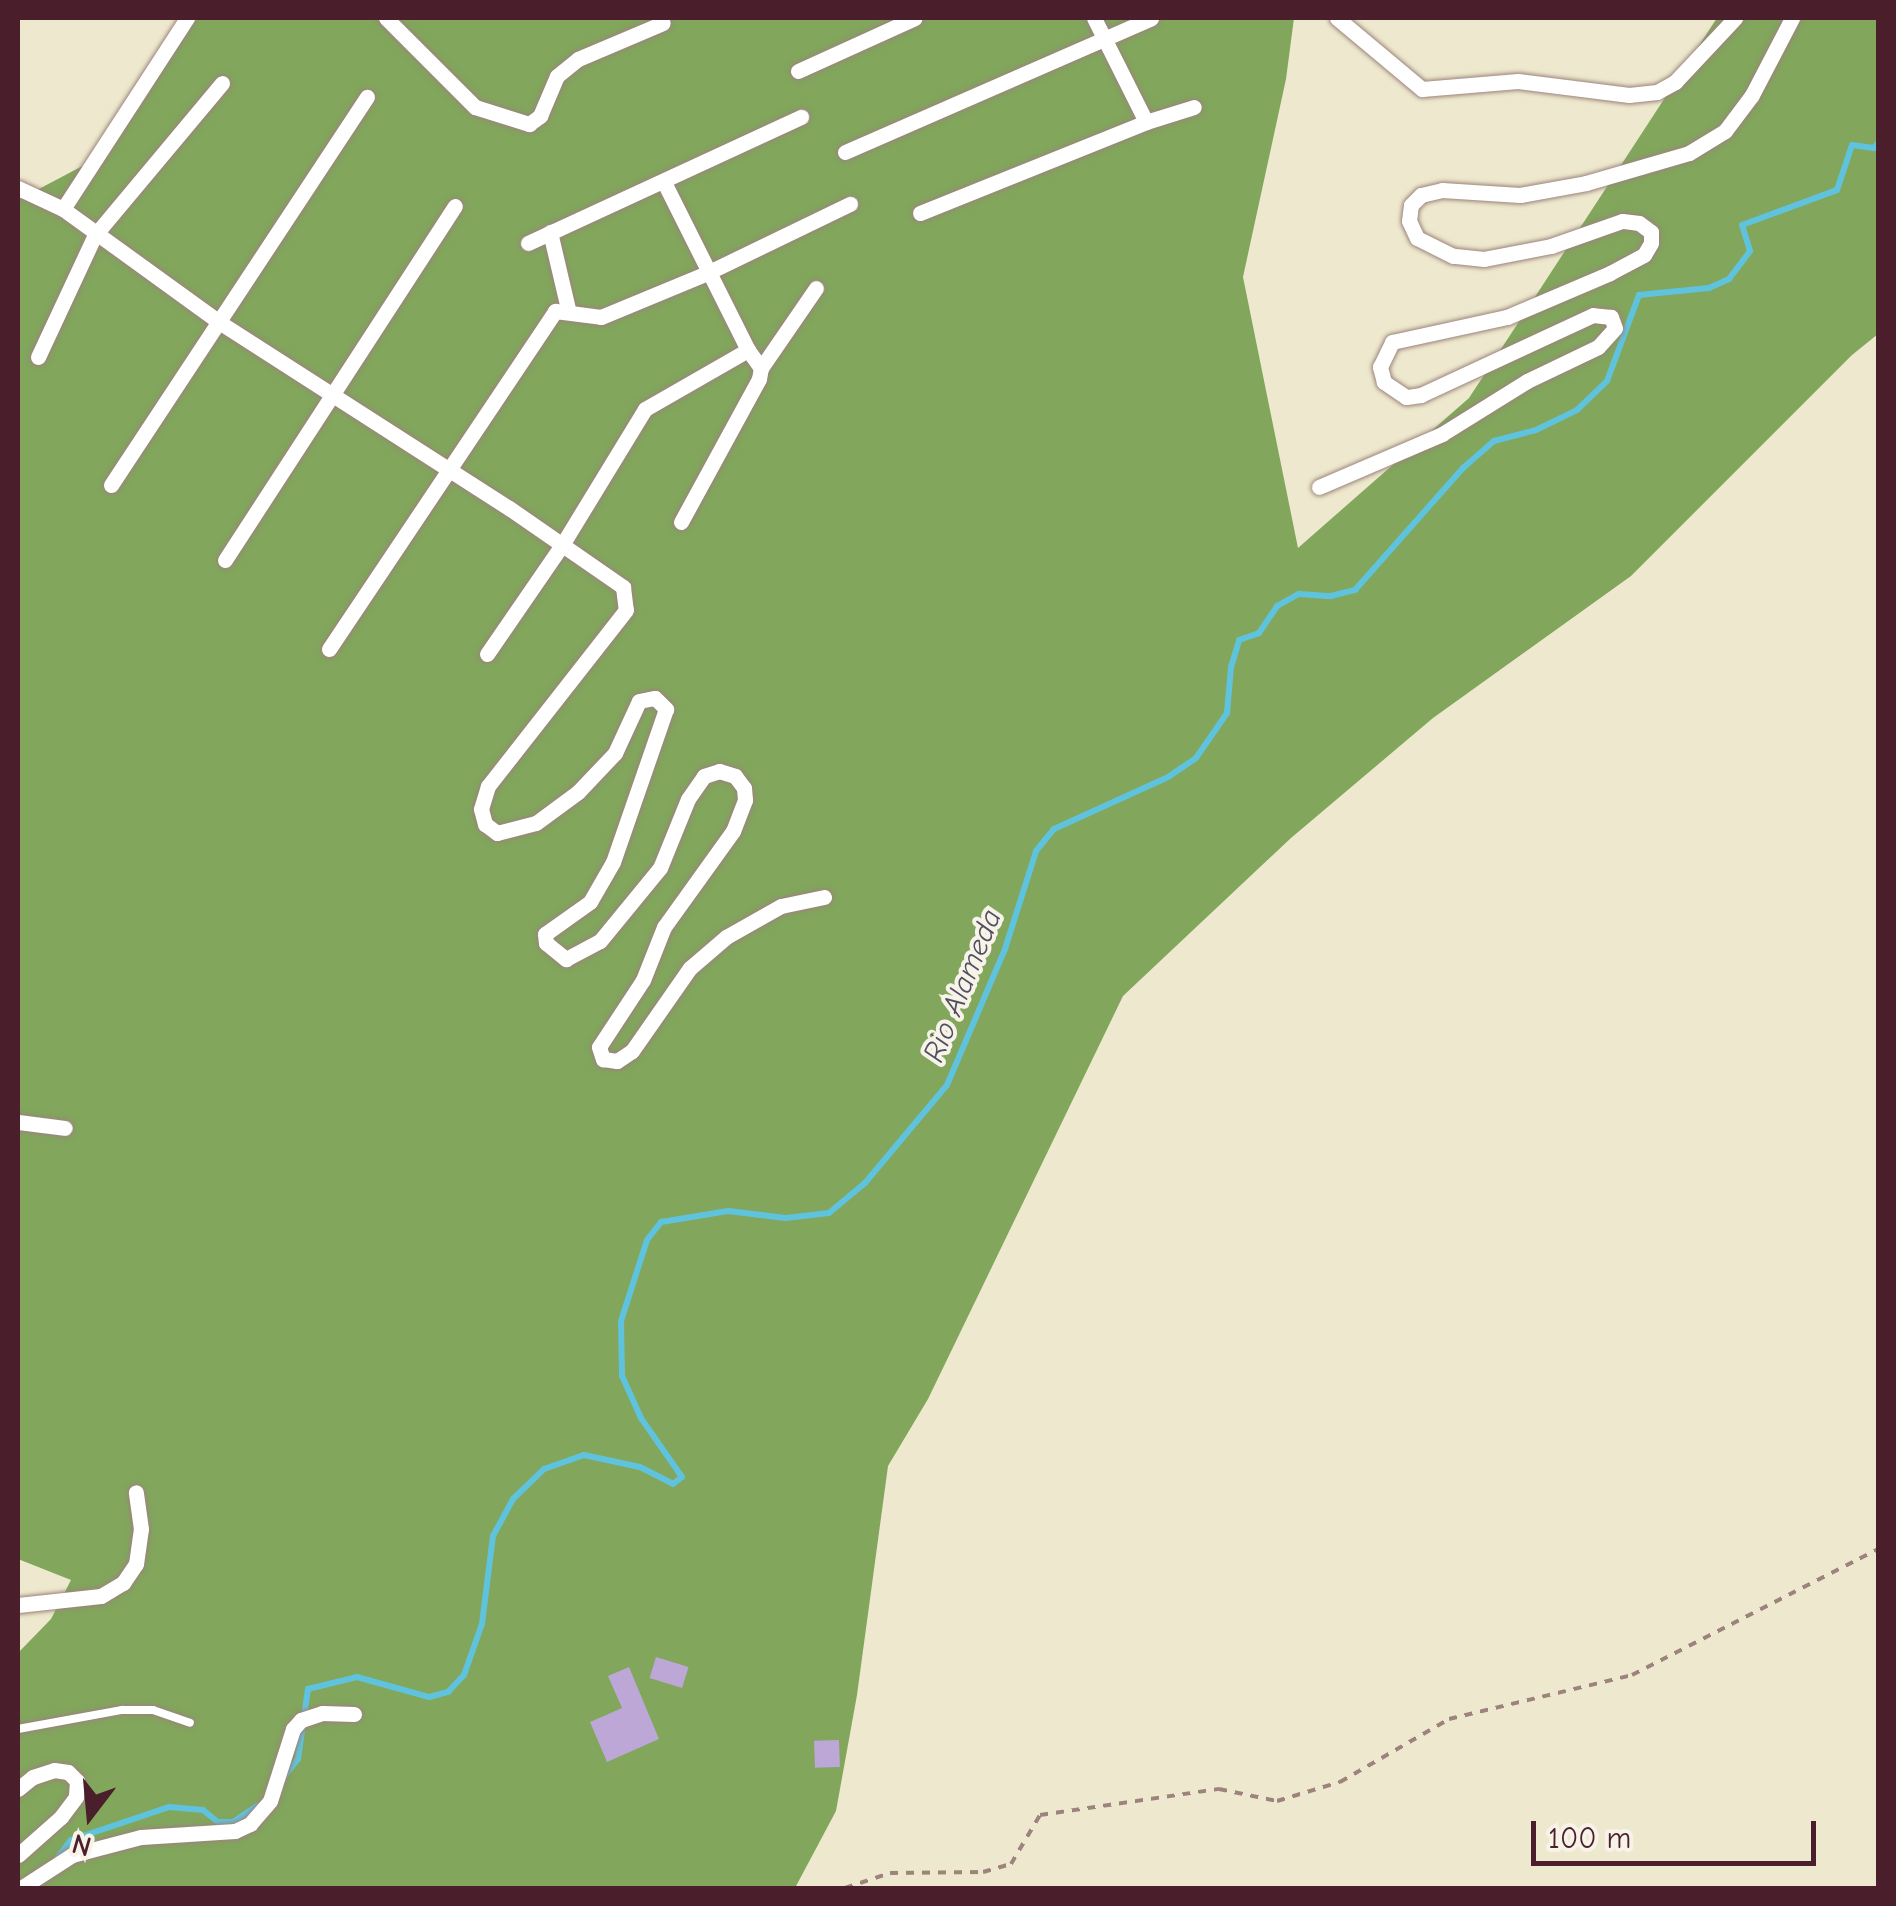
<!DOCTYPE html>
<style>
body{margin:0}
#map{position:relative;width:1896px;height:1906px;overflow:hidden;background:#eee8ce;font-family:"Comic Neue",sans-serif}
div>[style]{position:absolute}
.forest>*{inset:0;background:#81a65c}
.stream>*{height:6px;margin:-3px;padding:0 3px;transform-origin:3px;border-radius:3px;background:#60c3de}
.building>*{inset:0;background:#bca7d6;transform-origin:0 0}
.path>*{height:4px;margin-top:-2px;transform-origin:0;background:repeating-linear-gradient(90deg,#9c847c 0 8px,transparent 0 16px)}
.roads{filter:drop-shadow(0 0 2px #9c847c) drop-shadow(0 0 2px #9c847c)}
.lane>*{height:8px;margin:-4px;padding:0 4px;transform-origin:4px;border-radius:4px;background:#fff}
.street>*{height:15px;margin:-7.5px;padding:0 7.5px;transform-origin:7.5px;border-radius:7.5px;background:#fff}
span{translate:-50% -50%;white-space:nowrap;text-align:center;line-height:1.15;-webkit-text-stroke:8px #f7f3e8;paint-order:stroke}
.water-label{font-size:30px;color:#515061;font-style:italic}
.frame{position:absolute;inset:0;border:20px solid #4a1f2b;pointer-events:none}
.north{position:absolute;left:40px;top:1766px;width:100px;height:100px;-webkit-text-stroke:8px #f7f3e8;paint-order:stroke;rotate:196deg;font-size:28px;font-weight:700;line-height:40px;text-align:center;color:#4a1f2b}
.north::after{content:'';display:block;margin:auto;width:35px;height:45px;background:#4a1f2b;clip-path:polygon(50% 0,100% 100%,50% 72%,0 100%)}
.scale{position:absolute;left:1531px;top:1821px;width:285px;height:45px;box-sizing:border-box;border:5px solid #4a1f2b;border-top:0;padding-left:12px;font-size:30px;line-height:35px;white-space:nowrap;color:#4a1f2b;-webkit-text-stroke:8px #f7f3e8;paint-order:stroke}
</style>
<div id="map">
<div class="forest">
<i style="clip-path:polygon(193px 18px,1294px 18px,1286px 79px,1243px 277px,1298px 548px,1469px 398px,1717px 18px,1878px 18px,1878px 334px,1852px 355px,1631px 576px,1433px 718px,1291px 838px,1123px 996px,928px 1399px,888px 1466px,857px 1695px,836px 1811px,795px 1888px,18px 1888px,18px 1653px,51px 1619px,71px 1580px,18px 1559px,18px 200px,90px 162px,138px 109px)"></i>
</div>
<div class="stream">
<i style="left:283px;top:1778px;width:24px;rotate:-52deg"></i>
<i style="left:298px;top:1759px;width:71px;rotate:-81.9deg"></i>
<i style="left:308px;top:1689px;width:50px;rotate:-13.8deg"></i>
<i style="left:357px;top:1677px;width:75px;rotate:15.5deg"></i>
<i style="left:429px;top:1697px;width:20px;rotate:-15deg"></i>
<i style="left:448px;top:1692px;width:23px;rotate:-47deg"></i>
<i style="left:464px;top:1675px;width:54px;rotate:-70.6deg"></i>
<i style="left:482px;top:1624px;width:89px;rotate:-82.9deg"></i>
<i style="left:493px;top:1536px;width:42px;rotate:-61.6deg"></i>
<i style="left:513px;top:1499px;width:43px;rotate:-44.1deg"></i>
<i style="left:544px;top:1469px;width:42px;rotate:-19.3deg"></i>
<i style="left:584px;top:1455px;width:57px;rotate:12.1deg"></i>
<i style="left:640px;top:1467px;width:37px;rotate:27deg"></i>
<i style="left:673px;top:1484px;width:11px;rotate:-38deg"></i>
<i style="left:682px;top:1477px;width:72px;rotate:-124.8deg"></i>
<i style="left:641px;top:1418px;width:46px;rotate:-114.3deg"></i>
<i style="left:622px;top:1376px;width:55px;rotate:-91deg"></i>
<i style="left:621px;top:1321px;width:85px;rotate:-72.2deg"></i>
<i style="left:647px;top:1240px;width:23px;rotate:-52deg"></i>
<i style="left:661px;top:1222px;width:68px;rotate:-9.3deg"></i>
<i style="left:728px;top:1211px;width:58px;rotate:6.9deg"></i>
<i style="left:786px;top:1218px;width:43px;rotate:-6.6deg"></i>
<i style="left:829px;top:1213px;width:47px;rotate:-39.8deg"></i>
<i style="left:865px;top:1183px;width:128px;rotate:-50.1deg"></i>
<i style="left:947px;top:1085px;width:148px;rotate:-66.9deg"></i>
<i style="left:1005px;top:949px;width:103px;rotate:-72.4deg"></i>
<i style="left:1036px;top:851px;width:28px;rotate:-51deg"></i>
<i style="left:1054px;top:829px;width:125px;rotate:-24.5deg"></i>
<i style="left:1168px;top:777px;width:34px;rotate:-34deg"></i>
<i style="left:1196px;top:758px;width:55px;rotate:-55.4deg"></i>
<i style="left:1227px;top:713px;width:46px;rotate:-85deg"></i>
<i style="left:1231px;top:667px;width:28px;rotate:-73deg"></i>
<i style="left:1239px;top:640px;width:21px;rotate:-19deg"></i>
<i style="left:1259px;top:633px;width:32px;rotate:-56deg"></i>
<i style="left:1277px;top:606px;width:25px;rotate:-29deg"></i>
<i style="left:1299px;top:594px;width:32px;rotate:4deg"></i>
<i style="left:1331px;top:596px;width:25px;rotate:-14deg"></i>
<i style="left:1355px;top:590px;width:163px;rotate:-48.5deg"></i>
<i style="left:1463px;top:468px;width:41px;rotate:-41.1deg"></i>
<i style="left:1494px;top:441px;width:43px;rotate:-14.7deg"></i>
<i style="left:1536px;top:430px;width:46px;rotate:-26deg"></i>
<i style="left:1577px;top:410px;width:42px;rotate:-44deg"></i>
<i style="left:1607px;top:381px;width:92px;rotate:-69.6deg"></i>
<i style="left:1639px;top:295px;width:70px;rotate:-5.7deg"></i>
<i style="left:1709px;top:288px;width:22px;rotate:-24deg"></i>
<i style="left:1729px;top:279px;width:35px;rotate:-53deg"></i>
<i style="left:1750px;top:251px;width:27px;rotate:-107deg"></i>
<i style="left:1742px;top:225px;width:101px;rotate:-20.2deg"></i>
<i style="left:1837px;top:190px;width:47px;rotate:-71.6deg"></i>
<i style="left:1852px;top:145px;width:22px;rotate:8deg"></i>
<i style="left:1874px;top:148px;width:6px;rotate:-51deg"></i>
<i style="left:58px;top:1857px;width:21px;rotate:-53deg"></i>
<i style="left:71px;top:1840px;width:103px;rotate:-18.6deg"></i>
<i style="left:169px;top:1807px;width:34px;rotate:5deg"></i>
<i style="left:203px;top:1810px;width:19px;rotate:39deg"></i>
<i style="left:218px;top:1822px;width:15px"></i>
<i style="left:233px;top:1822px;width:29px;rotate:-34deg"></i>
</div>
<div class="building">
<i style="left:656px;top:1657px;width:34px;height:22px;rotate:17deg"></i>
<i style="clip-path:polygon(629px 1667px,659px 1739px,607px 1762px,590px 1722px,622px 1708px,608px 1676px)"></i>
<i style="left:839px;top:1740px;width:27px;height:25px;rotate:88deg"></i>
</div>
<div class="path">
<i style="left:845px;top:1888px;width:47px;rotate:-18.4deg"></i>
<i style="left:890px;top:1873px;width:93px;rotate:-0.6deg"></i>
<i style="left:983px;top:1872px;width:29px;rotate:-16deg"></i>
<i style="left:1011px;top:1864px;width:57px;rotate:-59.4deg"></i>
<i style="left:1040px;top:1815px;width:181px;rotate:-8.3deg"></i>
<i style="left:1219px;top:1789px;width:59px;rotate:11.7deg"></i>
<i style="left:1277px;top:1801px;width:66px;rotate:-16.8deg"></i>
<i style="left:1340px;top:1782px;width:126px;rotate:-30deg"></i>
<i style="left:1449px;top:1719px;width:188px;rotate:-13.5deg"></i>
<i style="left:1632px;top:1675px;width:276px;rotate:-27.1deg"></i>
</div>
<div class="roads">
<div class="lane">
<i style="left:18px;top:1729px;width:106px;rotate:-10.4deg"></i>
<i style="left:122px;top:1710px;width:31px"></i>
<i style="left:153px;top:1710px;width:39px;rotate:19deg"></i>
</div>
<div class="street">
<i style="left:386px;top:18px;width:126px;rotate:45deg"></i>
<i style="left:475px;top:107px;width:57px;rotate:17.5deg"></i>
<i style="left:529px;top:124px;width:14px;rotate:-36deg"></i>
<i style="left:540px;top:116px;width:43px;rotate:-67deg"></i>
<i style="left:557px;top:76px;width:27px;rotate:-39deg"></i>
<i style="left:578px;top:59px;width:92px;rotate:-23deg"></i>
<i style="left:1094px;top:18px;width:116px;rotate:63.4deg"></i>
<i style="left:1146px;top:122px;width:50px;rotate:-17.4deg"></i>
<i style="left:1337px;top:18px;width:111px;rotate:39.9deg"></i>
<i style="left:1422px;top:89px;width:96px;rotate:-4.8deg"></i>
<i style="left:1518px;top:81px;width:112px;rotate:7.2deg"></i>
<i style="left:1629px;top:95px;width:28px;rotate:-6deg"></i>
<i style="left:1657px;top:92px;width:21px;rotate:-29deg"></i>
<i style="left:1675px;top:82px;width:88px;rotate:-46.8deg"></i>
<i style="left:798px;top:71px;width:128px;rotate:-24.4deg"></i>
<i style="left:845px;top:152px;width:334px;rotate:-23.6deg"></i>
<i style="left:18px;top:188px;width:50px;rotate:25deg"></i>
<i style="left:63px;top:209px;width:193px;rotate:35.9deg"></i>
<i style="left:219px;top:322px;width:345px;rotate:32.7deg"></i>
<i style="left:509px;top:508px;width:139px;rotate:34.7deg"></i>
<i style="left:623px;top:587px;width:23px;rotate:83deg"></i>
<i style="left:626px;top:610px;width:224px;rotate:128.1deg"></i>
<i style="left:488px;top:786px;width:24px;rotate:107deg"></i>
<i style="left:481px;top:809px;width:16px;rotate:75deg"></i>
<i style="left:485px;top:824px;width:15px;rotate:37deg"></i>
<i style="left:497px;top:833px;width:40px;rotate:-14.4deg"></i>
<i style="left:536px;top:823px;width:52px;rotate:-36.4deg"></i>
<i style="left:578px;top:792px;width:54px;rotate:-46.5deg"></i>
<i style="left:615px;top:753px;width:57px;rotate:-65.2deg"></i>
<i style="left:639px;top:701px;width:16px;rotate:-11deg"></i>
<i style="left:655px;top:698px;width:16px;rotate:45deg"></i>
<i style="left:666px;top:709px;width:162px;rotate:109.1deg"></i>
<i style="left:613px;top:862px;width:46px;rotate:119.9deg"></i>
<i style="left:590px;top:902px;width:55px;rotate:144.6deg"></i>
<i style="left:545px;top:934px;width:9px;rotate:84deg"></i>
<i style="left:546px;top:943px;width:26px;rotate:39deg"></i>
<i style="left:566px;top:959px;width:38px;rotate:-28deg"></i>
<i style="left:600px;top:941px;width:94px;rotate:-50.6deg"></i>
<i style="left:660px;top:868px;width:74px;rotate:-67.9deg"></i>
<i style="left:688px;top:799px;width:28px;rotate:-55deg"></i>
<i style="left:704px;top:776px;width:16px;rotate:-18deg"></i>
<i style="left:719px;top:771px;width:17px;rotate:17deg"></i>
<i style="left:735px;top:776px;width:15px;rotate:53deg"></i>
<i style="left:744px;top:788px;width:12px;rotate:85deg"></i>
<i style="left:745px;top:800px;width:33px;rotate:111deg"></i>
<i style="left:733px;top:831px;width:118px;rotate:125.7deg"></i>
<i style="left:664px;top:927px;width:57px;rotate:111.6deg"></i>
<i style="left:643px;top:980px;width:80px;rotate:123.3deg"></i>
<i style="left:599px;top:1047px;width:13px;rotate:72deg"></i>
<i style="left:603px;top:1059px;width:14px;rotate:8deg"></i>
<i style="left:617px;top:1061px;width:18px;rotate:-34deg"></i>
<i style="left:632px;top:1051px;width:101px;rotate:-55.1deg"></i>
<i style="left:690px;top:968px;width:48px;rotate:-40.7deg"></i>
<i style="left:726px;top:937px;width:63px;rotate:-29.4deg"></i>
<i style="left:781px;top:906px;width:44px;rotate:-11.8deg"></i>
<i style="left:63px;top:209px;width:228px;rotate:-57deg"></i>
<i style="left:920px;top:213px;width:244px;rotate:-21.9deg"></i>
<i style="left:550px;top:232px;width:79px;rotate:76.8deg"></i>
<i style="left:528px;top:243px;width:301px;rotate:-24.8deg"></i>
<i style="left:38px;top:357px;width:135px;rotate:-65deg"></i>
<i style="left:95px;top:235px;width:198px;rotate:-50.1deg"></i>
<i style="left:761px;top:368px;width:97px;rotate:-55.5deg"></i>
<i style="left:111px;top:485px;width:465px;rotate:-56.6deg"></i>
<i style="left:1319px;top:487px;width:134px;rotate:-23.3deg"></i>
<i style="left:1442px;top:434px;width:100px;rotate:-31.9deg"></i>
<i style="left:1527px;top:381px;width:79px;rotate:-25.6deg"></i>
<i style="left:1598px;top:347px;width:25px;rotate:-48deg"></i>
<i style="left:1615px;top:328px;width:12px;rotate:-110deg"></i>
<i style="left:1611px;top:317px;width:18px;rotate:-174deg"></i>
<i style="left:1593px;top:315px;width:190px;rotate:155.1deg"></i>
<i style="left:1421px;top:395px;width:15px;rotate:172deg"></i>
<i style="left:1406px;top:397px;width:27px;rotate:-146deg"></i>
<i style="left:1384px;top:382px;width:16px;rotate:-105deg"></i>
<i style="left:1380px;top:367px;width:28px;rotate:-64deg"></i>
<i style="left:1392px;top:342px;width:118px;rotate:-12.3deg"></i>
<i style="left:1507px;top:317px;width:112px;rotate:-23.1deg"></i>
<i style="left:1610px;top:273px;width:38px;rotate:-28deg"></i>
<i style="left:1644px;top:255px;width:14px;rotate:-60deg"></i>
<i style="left:1651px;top:243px;width:11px;rotate:-90deg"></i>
<i style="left:1651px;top:232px;width:15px;rotate:-143deg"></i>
<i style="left:1639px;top:223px;width:17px;rotate:-173deg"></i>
<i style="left:1622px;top:221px;width:75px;rotate:160.6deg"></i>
<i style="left:1551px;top:246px;width:68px;rotate:169deg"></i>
<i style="left:1484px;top:259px;width:31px;rotate:-174deg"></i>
<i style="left:1453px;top:256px;width:40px;rotate:-153.4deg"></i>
<i style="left:1417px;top:238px;width:19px;rotate:-115deg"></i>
<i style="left:1409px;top:221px;width:16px;rotate:-83deg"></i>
<i style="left:1411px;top:205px;width:14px;rotate:-45deg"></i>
<i style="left:1421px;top:195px;width:22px;rotate:-13deg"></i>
<i style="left:1442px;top:190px;width:78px;rotate:3.7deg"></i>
<i style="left:1520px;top:195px;width:67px;rotate:-10.3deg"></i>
<i style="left:1586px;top:183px;width:107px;rotate:-16.2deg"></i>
<i style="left:1689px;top:153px;width:42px;rotate:-31.4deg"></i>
<i style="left:1725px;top:131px;width:45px;rotate:-53.1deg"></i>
<i style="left:1752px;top:95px;width:87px;rotate:-62.5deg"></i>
<i style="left:681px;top:522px;width:163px;rotate:-61.4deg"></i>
<i style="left:759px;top:379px;width:11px;rotate:-80deg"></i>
<i style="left:761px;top:368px;width:22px;rotate:-126deg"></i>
<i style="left:225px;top:560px;width:422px;rotate:-57deg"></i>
<i style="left:329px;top:649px;width:407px;rotate:-56.2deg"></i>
<i style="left:555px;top:311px;width:46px;rotate:7.4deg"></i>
<i style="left:601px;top:317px;width:115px;rotate:-22.5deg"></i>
<i style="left:707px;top:273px;width:159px;rotate:-25.8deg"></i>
<i style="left:487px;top:654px;width:132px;rotate:-55.5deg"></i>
<i style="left:562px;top:545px;width:159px;rotate:-58.6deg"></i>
<i style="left:645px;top:409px;width:119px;rotate:-29.8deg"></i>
<i style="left:748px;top:350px;width:188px;rotate:-116.6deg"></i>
<i style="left:18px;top:1122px;width:47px;rotate:7.3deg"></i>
<i style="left:18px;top:1605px;width:83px;rotate:-6.2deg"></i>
<i style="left:101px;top:1596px;width:26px;rotate:-31deg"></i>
<i style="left:123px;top:1583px;width:23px;rotate:-56deg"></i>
<i style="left:136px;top:1564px;width:35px;rotate:-82deg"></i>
<i style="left:141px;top:1529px;width:37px;rotate:-98deg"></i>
<i style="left:18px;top:1789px;width:19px;rotate:-39deg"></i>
<i style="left:33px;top:1777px;width:22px;rotate:-18deg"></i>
<i style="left:54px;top:1770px;width:14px;rotate:8deg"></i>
<i style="left:68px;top:1772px;width:13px;rotate:45deg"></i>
<i style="left:77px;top:1781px;width:16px;rotate:94deg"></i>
<i style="left:76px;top:1797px;width:25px;rotate:127deg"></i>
<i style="left:61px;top:1817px;width:57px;rotate:138.5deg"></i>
<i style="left:21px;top:1888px;width:61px;rotate:-32.9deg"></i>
<i style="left:72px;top:1855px;width:71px;rotate:-14.6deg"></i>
<i style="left:141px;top:1837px;width:94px;rotate:-3.7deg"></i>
<i style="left:235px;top:1831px;width:17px;rotate:-25deg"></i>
<i style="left:250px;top:1824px;width:30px;rotate:-49deg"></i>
<i style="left:270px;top:1801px;width:76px;rotate:-72.3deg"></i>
<i style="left:293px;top:1729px;width:12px;rotate:-48deg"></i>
<i style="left:301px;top:1720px;width:22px;rotate:-18deg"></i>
<i style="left:322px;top:1713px;width:32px;rotate:2deg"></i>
</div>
</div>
<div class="water-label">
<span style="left:963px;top:986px;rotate:-68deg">Rio Alameda</span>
</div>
<div class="frame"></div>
<div class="north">N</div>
<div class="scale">100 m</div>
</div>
